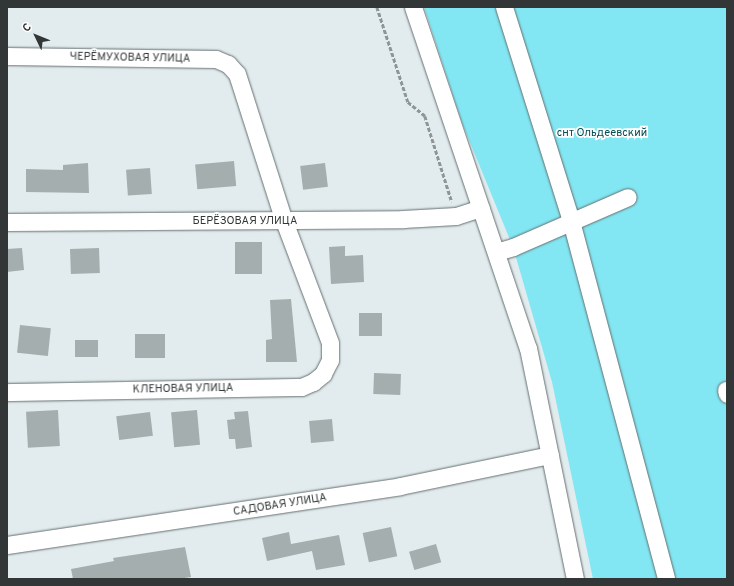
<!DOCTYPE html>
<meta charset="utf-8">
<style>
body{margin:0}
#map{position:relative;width:734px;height:586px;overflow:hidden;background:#e2ecee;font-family:Overpass,sans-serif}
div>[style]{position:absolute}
.green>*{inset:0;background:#82e7f3}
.building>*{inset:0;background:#a4aeaf;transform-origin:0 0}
.path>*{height:2.5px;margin-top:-1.25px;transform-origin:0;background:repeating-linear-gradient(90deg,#8e9596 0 4px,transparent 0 6px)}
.roads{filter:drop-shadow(0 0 1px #666f70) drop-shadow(0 0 1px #666f70)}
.minor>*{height:17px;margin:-8.5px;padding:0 8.5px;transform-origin:8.5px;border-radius:8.5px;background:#fff}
span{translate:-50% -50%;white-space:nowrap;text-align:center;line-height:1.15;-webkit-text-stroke:3.5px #fff;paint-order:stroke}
.street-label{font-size:11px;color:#323637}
.park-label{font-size:11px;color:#074c53}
.frame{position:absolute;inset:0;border:8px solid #323637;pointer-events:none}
.north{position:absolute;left:16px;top:16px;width:40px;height:40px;-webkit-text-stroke:3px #fff;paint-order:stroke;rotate:313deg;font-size:11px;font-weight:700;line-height:16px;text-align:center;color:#323637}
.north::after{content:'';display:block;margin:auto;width:14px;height:18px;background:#323637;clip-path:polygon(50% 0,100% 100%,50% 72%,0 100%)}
</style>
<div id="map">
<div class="green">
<i style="clip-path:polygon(424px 7px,727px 7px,727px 579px,593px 579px,552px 382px,513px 247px,462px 123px)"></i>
</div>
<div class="building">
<i style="left:234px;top:161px;width:25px;height:39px;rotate:85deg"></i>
<i style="clip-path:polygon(88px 163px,89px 193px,26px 192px,26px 169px,63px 170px,63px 165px)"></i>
<i style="left:325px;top:163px;width:24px;height:25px;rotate:83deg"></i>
<i style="left:150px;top:168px;width:26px;height:24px;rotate:86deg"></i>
<i style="left:235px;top:242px;width:27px;height:32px"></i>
<i style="clip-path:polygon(345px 246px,345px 256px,363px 255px,364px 282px,331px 284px,329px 247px)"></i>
<i style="clip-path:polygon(22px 248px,24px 270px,7px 272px,7px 249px)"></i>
<i style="left:99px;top:248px;width:25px;height:29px;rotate:88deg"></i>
<i style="clip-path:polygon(291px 299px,297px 362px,266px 362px,266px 340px,272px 339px,270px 300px)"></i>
<i style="left:359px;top:313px;width:23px;height:23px"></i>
<i style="left:20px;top:325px;width:31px;height:28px;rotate:6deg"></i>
<i style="left:165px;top:334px;width:24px;height:30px;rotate:90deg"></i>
<i style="left:75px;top:340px;width:23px;height:17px"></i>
<i style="left:374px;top:373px;width:27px;height:21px;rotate:2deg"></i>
<i style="left:58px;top:410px;width:36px;height:32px;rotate:87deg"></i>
<i style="left:197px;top:410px;width:35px;height:26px;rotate:85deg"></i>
<i style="clip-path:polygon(248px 411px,252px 447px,236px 449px,235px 439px,229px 439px,227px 420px,235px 419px,234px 412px)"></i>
<i style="left:150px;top:412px;width:24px;height:34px;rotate:83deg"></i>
<i style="left:332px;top:419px;width:22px;height:23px;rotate:85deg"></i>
<i style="left:391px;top:527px;width:30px;height:29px;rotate:78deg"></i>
<i style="clip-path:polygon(289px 532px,291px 544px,339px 535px,345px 565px,316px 570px,312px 551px,267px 561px,262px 538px)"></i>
<i style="left:436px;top:544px;width:19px;height:28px;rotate:74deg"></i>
<i style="clip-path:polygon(185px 547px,191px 577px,178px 579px,73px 579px,71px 569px,114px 561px,113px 558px)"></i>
</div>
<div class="path">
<i style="left:377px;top:7px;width:100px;rotate:71.9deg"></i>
<i style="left:408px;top:102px;width:22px;rotate:39deg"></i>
<i style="left:425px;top:116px;width:90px;rotate:72.6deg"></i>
</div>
<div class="roads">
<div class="minor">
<i style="left:413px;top:7px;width:360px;rotate:71.4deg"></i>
<i style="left:528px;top:348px;width:236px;rotate:78.5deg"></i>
<i style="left:504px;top:7px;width:224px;rotate:72.6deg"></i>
<i style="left:571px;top:221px;width:370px;rotate:75.1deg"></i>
<i style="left:7px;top:56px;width:209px;rotate:0.8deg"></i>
<i style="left:216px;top:59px;width:13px;rotate:23deg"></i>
<i style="left:228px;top:64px;width:13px;rotate:48deg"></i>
<i style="left:237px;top:74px;width:154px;rotate:72.3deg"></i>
<i style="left:284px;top:221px;width:130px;rotate:69.3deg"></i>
<i style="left:330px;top:343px;width:17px;rotate:90deg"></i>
<i style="left:330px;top:360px;width:16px;rotate:117deg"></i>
<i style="left:323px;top:374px;width:13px;rotate:141deg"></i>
<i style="left:313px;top:382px;width:13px;rotate:157deg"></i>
<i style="left:301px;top:387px;width:294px;rotate:179deg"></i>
<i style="left:7px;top:222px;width:396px;rotate:-0.4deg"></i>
<i style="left:403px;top:219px;width:53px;rotate:-3.2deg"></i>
<i style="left:456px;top:216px;width:26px;rotate:-18deg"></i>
<i style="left:496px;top:252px;width:18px;rotate:-16deg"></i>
<i style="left:513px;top:247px;width:125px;rotate:-23.5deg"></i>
<i style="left:726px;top:390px;width:4px;rotate:76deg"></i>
<i style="left:7px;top:545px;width:397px;rotate:-8.5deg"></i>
<i style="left:400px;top:486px;width:153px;rotate:-11.7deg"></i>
</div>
</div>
<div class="street-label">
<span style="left:130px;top:58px;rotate:1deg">ЧЕРЁМУХОВАЯ УЛИЦА</span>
<span style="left:245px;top:221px">БЕРЁЗОВАЯ УЛИЦА</span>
<span style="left:183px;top:389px;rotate:-1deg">КЛЕНОВАЯ УЛИЦА</span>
<span style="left:280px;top:505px;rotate:-9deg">САДОВАЯ УЛИЦА</span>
</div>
<div class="park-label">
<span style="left:602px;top:133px">снт Ольдеевский</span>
</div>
<div class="frame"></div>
<div class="north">С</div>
</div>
